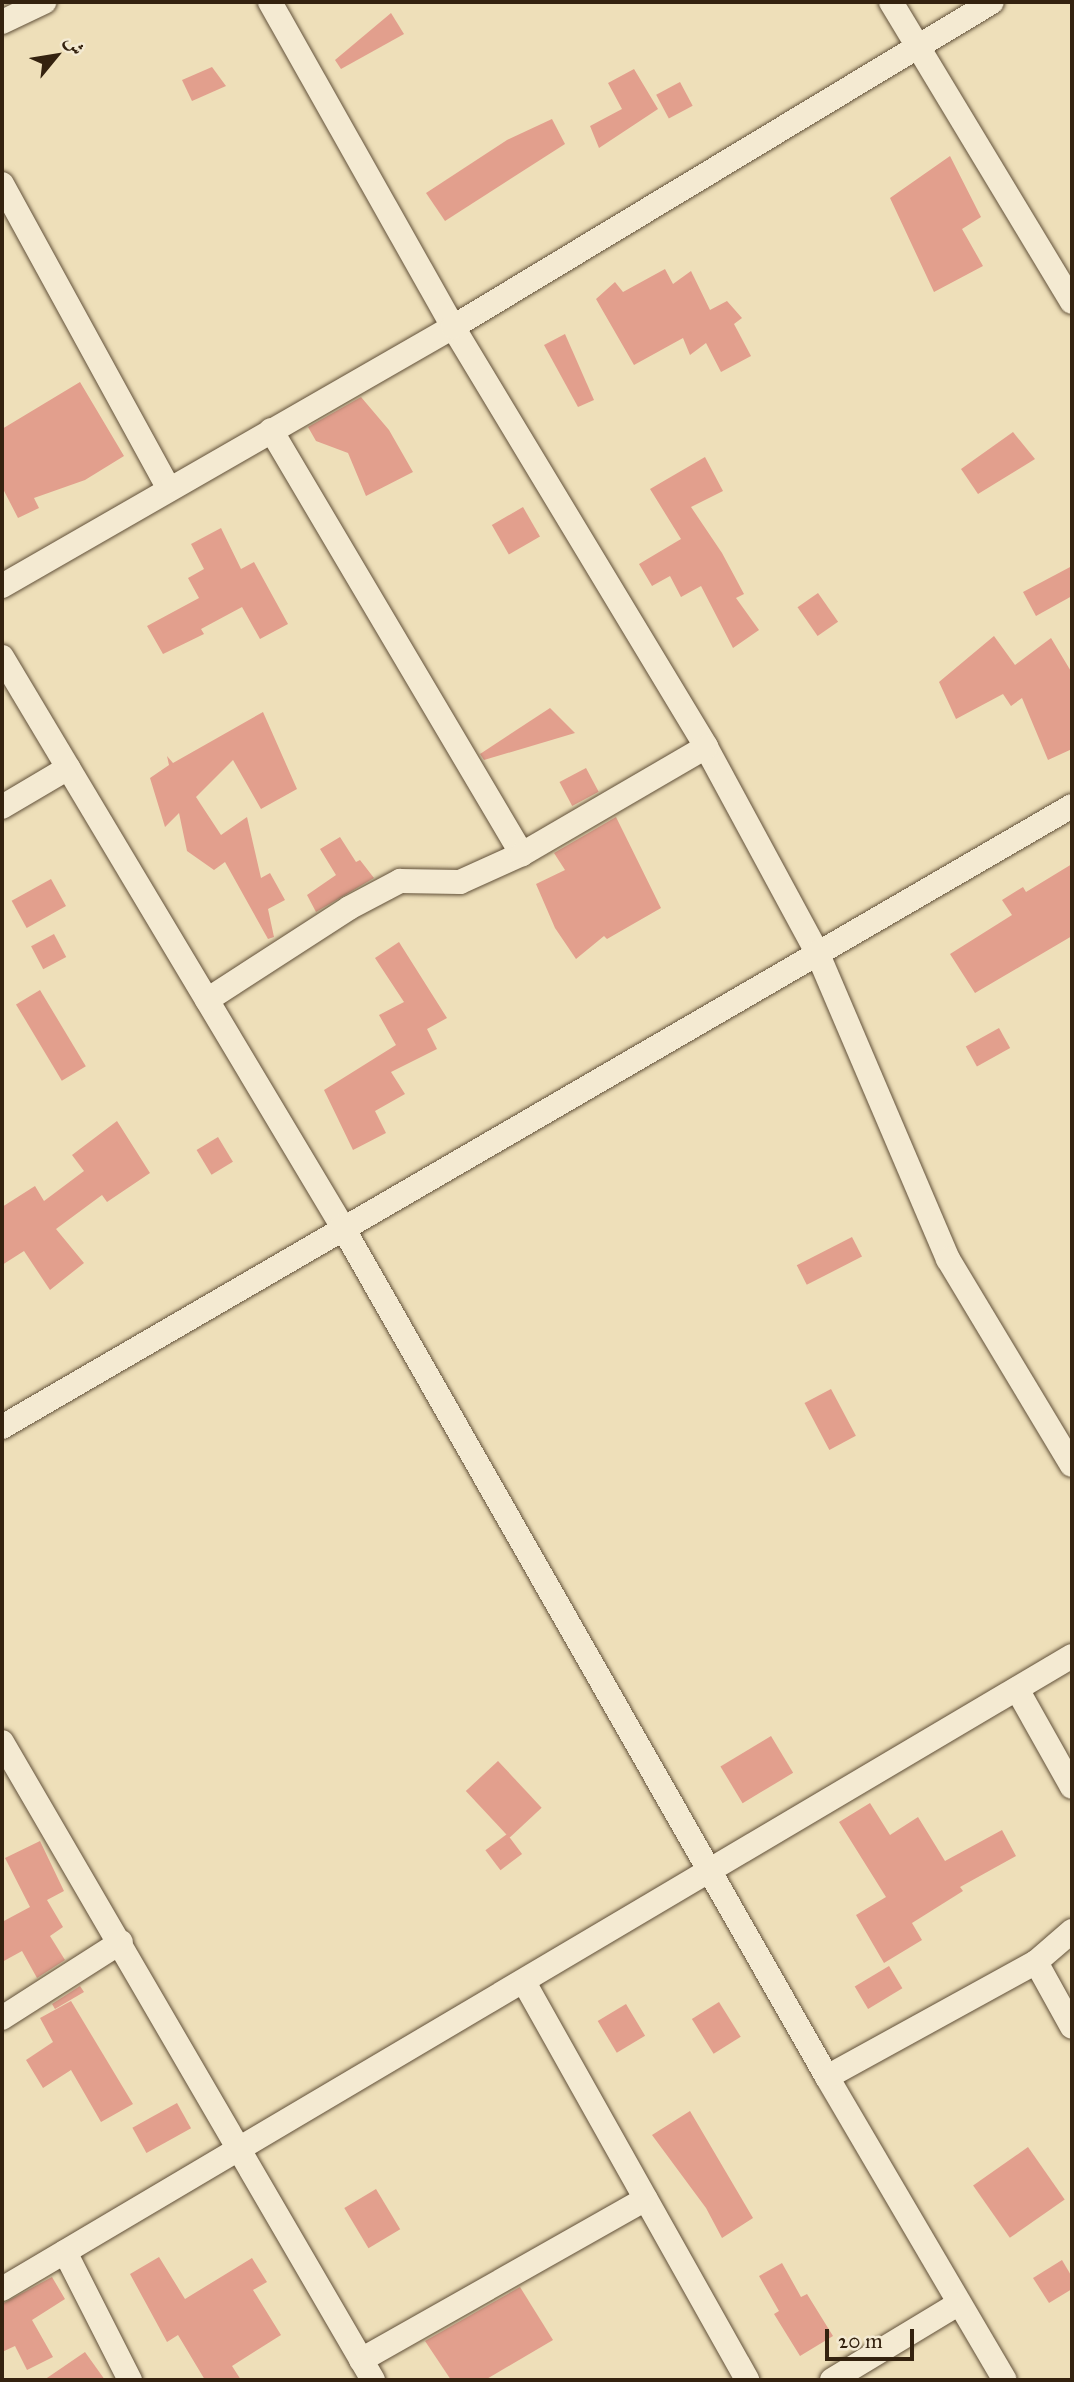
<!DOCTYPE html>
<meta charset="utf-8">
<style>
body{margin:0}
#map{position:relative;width:1074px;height:2382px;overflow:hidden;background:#eedfb9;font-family:"IM FELL Great Primer",Amiri,serif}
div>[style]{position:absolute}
.building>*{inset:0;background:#e29f8d;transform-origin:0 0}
.roads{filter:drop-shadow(0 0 2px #62513a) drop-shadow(0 0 2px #62513a)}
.minor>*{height:24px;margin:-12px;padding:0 12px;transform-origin:12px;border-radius:12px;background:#f4ead2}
span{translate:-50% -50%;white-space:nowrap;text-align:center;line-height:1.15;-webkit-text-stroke:6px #f4ead2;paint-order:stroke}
.frame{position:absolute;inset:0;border:4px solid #34220f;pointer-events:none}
.north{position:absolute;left:21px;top:21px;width:70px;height:70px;-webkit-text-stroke:5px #f4ead2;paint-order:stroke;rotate:60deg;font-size:19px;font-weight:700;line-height:28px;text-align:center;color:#34220f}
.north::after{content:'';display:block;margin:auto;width:24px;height:32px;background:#34220f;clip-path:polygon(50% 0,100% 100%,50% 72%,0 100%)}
.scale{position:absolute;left:825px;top:2329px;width:89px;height:32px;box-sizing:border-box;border:4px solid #34220f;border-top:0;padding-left:9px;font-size:21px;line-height:24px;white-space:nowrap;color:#34220f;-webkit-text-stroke:5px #f4ead2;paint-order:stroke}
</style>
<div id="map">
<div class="building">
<i style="clip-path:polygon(391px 13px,404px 34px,341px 69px,335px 60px)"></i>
<i style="clip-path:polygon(212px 67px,226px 86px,192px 101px,182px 80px)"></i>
<i style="clip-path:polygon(634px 69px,658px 109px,599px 148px,590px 126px,622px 109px,608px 83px)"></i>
<i style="left:680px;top:82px;width:27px;height:27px;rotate:62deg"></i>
<i style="clip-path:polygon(552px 119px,565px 144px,445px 221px,426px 193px,507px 140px)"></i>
<i style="clip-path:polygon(950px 156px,981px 217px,962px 229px,983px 266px,934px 292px,890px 198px)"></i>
<i style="clip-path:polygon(665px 269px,673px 284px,691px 271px,710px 310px,727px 301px,742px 318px,734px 324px,751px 356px,721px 372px,706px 343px,690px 355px,683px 338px,634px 365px,596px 299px,615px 282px,623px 292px)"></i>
<i style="clip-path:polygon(565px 334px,594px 400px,578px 407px,544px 345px)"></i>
<i style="clip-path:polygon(80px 382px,124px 456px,85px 480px,34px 498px,39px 508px,18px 518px,2px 487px,2px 429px)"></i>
<i style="clip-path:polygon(361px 397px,389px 430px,413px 472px,366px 496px,348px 453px,316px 441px,308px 427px)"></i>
<i style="clip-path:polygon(1013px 432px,1035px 459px,978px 494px,961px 469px)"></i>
<i style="clip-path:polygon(705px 457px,723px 491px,691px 507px,722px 553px,744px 594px,736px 598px,759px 630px,733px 648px,701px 586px,681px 597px,670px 576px,652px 586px,639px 564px,681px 539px,650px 489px)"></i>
<i style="left:523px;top:507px;width:34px;height:36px;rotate:60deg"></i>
<i style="clip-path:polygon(221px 528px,241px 569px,254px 562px,288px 624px,260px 639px,242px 607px,201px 629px,204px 634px,163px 654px,147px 626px,199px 598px,188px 578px,204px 569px,191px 544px)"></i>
<i style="clip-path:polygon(1072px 566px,1072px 596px,1036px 616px,1023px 592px)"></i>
<i style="left:818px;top:593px;width:35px;height:25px;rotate:55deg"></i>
<i style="clip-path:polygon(994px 636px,1015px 665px,1051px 638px,1072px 673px,1072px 749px,1048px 760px,1022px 698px,1011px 706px,1003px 694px,956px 719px,939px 682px)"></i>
<i style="clip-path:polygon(550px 708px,575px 733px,484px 760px,480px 754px)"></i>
<i style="clip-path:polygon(263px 712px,297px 789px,261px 809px,233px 760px,196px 797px,221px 835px,247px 817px,261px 878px,270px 873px,285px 900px,268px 909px,274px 937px,268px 939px,225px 862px,214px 870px,187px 851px,179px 813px,165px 827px,150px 778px,169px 765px,167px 756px,173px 763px)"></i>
<i style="left:586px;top:768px;width:27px;height:30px;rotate:62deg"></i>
<i style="clip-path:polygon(616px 817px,661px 908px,607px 939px,604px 936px,576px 959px,555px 928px,536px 884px,565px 870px,554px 853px)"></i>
<i style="clip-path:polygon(340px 837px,356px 862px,360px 860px,374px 878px,316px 912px,307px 895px,336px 875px,320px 849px)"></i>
<i style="clip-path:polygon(1072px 864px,1072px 936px,975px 993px,950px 954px,1012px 915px,1002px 900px,1023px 887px,1026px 892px)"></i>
<i style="left:51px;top:879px;width:31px;height:45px;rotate:61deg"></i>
<i style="left:54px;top:934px;width:26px;height:26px;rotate:62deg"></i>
<i style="clip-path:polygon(399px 942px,447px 1018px,427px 1029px,437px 1049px,391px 1072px,405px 1094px,375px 1111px,386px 1133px,353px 1150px,324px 1090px,396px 1045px,379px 1015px,404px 1002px,375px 958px)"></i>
<i style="left:40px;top:990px;width:89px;height:28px;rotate:59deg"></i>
<i style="left:999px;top:1028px;width:23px;height:38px;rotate:61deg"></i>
<i style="clip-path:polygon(117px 1121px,150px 1173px,107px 1202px,102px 1195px,56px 1229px,84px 1263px,50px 1290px,24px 1251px,2px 1265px,2px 1207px,35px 1186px,44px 1201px,84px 1171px,72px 1155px)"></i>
<i style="left:218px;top:1137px;width:29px;height:25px;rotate:59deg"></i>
<i style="left:852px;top:1237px;width:22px;height:62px;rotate:63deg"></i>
<i style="left:831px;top:1389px;width:53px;height:30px;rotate:62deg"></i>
<i style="left:771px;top:1736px;width:43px;height:59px;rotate:59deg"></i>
<i style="left:498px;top:1761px;width:64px;height:44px;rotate:47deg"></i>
<i style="clip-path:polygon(870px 1803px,890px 1835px,918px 1817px,945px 1861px,1002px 1830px,1016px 1856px,960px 1887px,963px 1891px,912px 1923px,922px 1940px,884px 1963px,856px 1915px,886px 1897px,839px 1822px)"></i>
<i style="left:507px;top:1834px;width:25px;height:27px;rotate:53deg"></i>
<i style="clip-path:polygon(40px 1841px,64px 1891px,47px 1900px,63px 1927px,50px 1936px,65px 1960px,37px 1978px,22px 1951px,2px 1962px,2px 1922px,30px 1907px,5px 1858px)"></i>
<i style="left:889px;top:1966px;width:26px;height:40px;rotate:59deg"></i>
<i style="clip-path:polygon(80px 1986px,84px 1992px,55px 2009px,52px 2004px)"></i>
<i style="clip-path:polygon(71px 2001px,133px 2104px,101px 2122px,71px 2070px,43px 2088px,26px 2060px,53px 2042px,40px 2018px)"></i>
<i style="left:719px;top:2002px;width:41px;height:32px;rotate:58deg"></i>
<i style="left:626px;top:2004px;width:37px;height:33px;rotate:59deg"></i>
<i style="left:177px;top:2103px;width:29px;height:51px;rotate:61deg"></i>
<i style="clip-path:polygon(690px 2111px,753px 2218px,722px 2238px,706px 2208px,652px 2135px)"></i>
<i style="left:1028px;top:2147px;width:64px;height:67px;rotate:55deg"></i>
<i style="left:376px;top:2189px;width:47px;height:37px;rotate:59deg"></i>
<i style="clip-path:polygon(159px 2257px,185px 2299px,252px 2258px,267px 2282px,253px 2290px,281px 2335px,232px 2366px,241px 2380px,205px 2380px,178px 2335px,167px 2342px,130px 2274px)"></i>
<i style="clip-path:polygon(1062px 2260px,1072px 2277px,1072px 2289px,1049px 2303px,1033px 2278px)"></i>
<i style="clip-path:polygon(782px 2263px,801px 2297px,807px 2294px,833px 2336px,800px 2356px,774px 2314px,779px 2311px,759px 2276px)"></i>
<i style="clip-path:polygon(52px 2277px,65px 2299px,32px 2320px,53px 2357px,27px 2370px,15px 2346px,2px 2352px,2px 2304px)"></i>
<i style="clip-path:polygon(520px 2287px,553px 2340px,485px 2380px,451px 2380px,425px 2341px)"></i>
<i style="clip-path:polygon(85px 2352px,105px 2380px,44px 2380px)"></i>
</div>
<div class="roads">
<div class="minor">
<i style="left:270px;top:2px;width:373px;rotate:60.6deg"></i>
<i style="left:453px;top:327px;width:490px;rotate:58.9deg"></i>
<i style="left:706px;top:747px;width:233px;rotate:61.6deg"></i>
<i style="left:817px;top:952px;width:334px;rotate:66.9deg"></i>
<i style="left:948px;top:1259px;width:240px;rotate:59deg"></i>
<i style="left:891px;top:2px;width:350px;rotate:58.9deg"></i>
<i style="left:2px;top:22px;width:47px;rotate:-25.5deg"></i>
<i style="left:2px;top:184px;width:348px;rotate:61.3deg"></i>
<i style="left:271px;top:430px;width:493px;rotate:59.4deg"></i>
<i style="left:2px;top:586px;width:520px;rotate:-29.87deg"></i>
<i style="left:453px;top:327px;width:629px;rotate:-31.09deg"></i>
<i style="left:2px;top:657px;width:663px;rotate:59.14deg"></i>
<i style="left:342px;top:1226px;width:980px;rotate:60.32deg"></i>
<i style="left:827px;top:2077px;width:351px;rotate:59.6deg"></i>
<i style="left:2px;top:807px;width:77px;rotate:-30.6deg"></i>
<i style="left:207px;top:1000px;width:169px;rotate:-32.9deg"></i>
<i style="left:349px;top:908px;width:58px;rotate:-27.9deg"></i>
<i style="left:400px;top:881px;width:60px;rotate:1deg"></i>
<i style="left:460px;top:882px;width:68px;rotate:-24.3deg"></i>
<i style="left:522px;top:854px;width:213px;rotate:-30.2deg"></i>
<i style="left:2px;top:1427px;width:1237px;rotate:-30.13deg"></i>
<i style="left:1017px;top:1689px;width:112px;rotate:60.7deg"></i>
<i style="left:2px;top:1742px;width:738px;rotate:59.82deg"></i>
<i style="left:1036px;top:1962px;width:74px;rotate:61deg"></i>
<i style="left:524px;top:1982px;width:456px;rotate:60.7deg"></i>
<i style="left:2px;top:2018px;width:141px;rotate:-32.6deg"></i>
<i style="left:827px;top:2077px;width:239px;rotate:-28.8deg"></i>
<i style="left:1036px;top:1962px;width:48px;rotate:-40.7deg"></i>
<i style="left:65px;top:2252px;width:144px;rotate:63.1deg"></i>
<i style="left:2px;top:2289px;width:1243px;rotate:-30.61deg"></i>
<i style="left:361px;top:2360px;width:327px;rotate:-29.5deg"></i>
<i style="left:832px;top:2380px;width:147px;rotate:-31.1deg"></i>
</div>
</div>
<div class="frame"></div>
<div class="north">ش</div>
<div class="scale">20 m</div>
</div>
